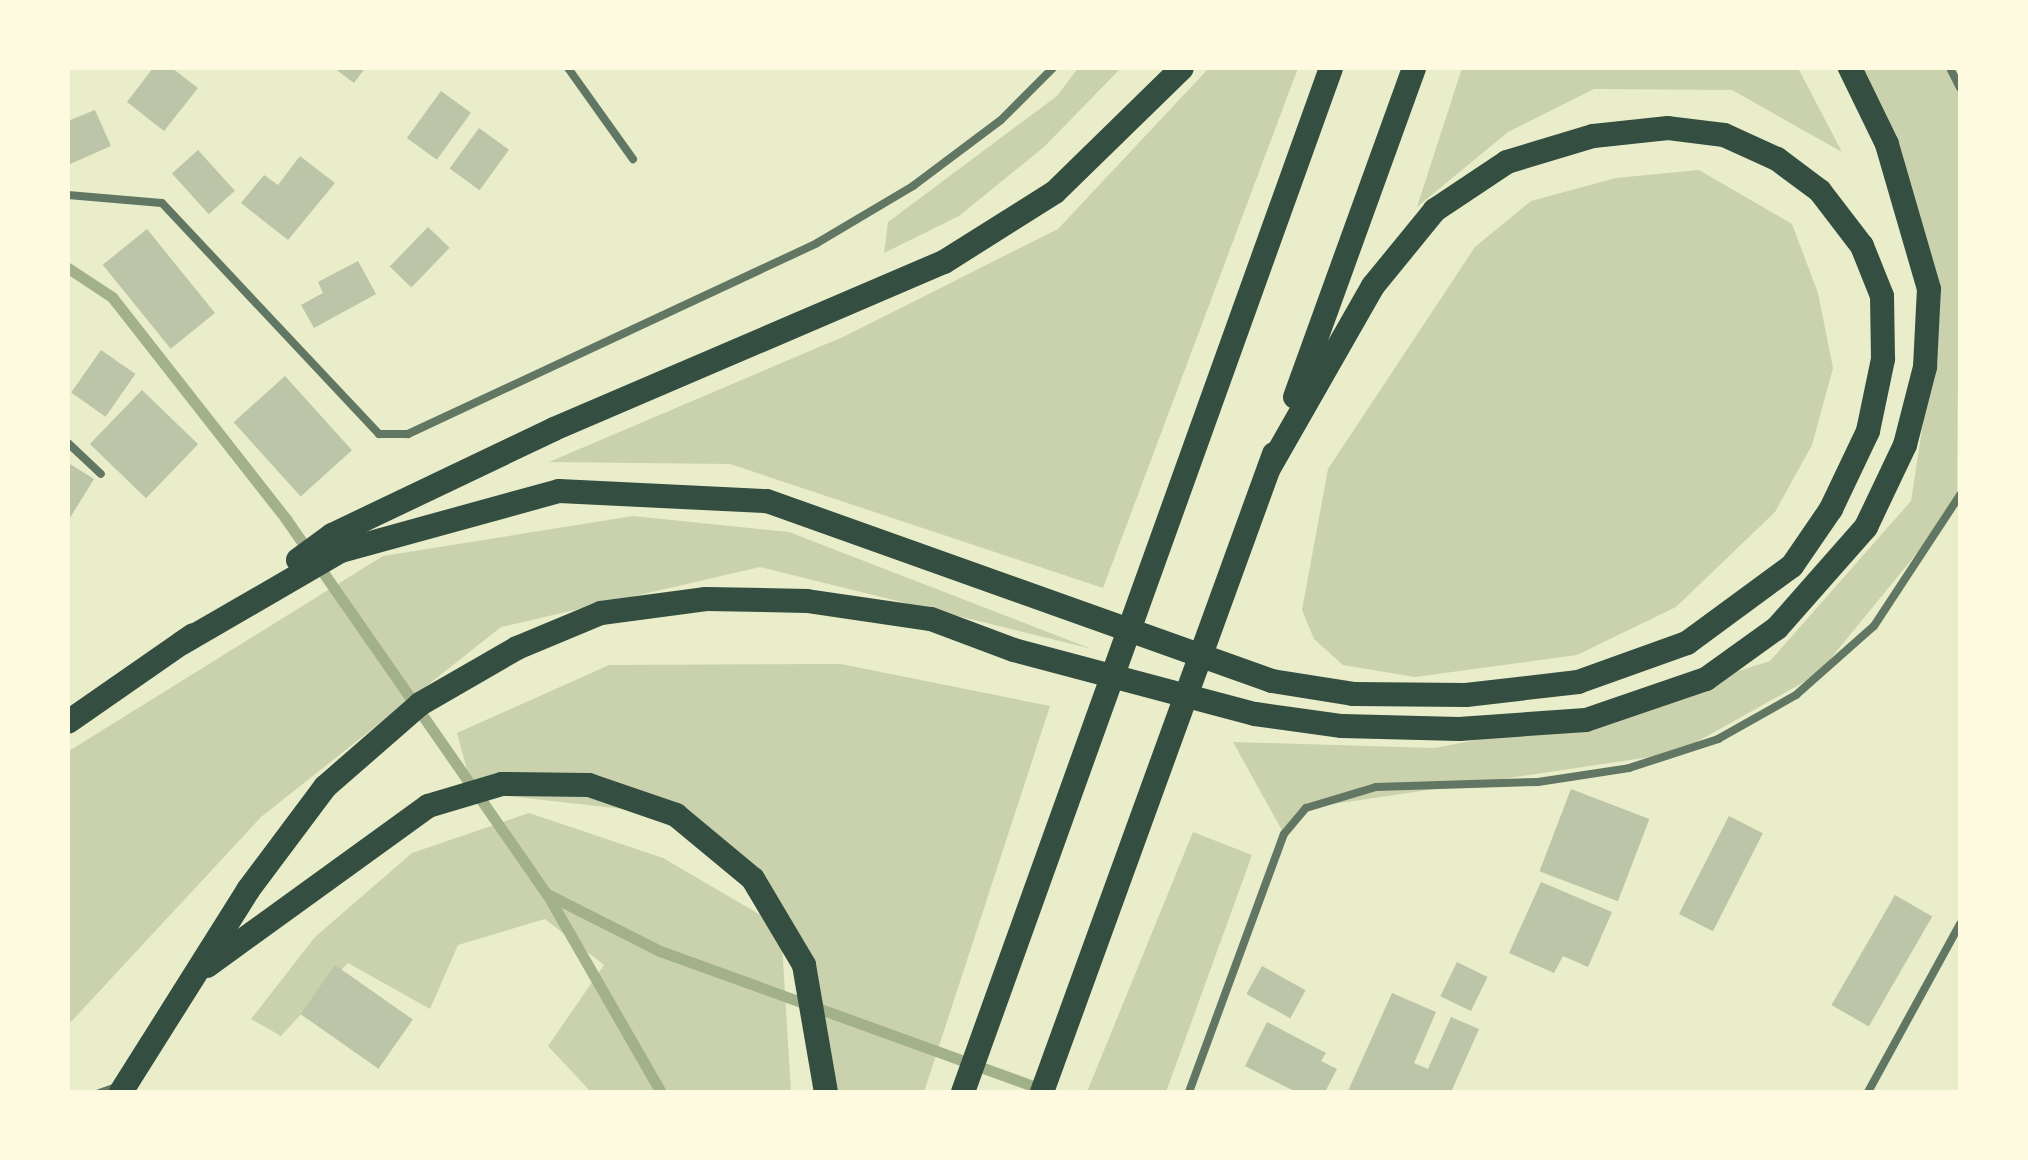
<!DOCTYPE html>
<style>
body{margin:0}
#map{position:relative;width:2028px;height:1160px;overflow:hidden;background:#e9edc9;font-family:"Times New Roman",serif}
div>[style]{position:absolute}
.green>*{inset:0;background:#cad2ad}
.stream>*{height:11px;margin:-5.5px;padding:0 5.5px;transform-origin:5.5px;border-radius:5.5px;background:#a3b18a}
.building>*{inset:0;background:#bcc5a7;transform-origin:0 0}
.service>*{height:6px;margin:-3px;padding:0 3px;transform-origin:3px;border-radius:3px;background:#617663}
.minor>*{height:8px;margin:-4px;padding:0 4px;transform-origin:4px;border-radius:4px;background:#617663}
.motorway>*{height:24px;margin:-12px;padding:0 12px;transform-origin:12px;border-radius:12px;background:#344e41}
span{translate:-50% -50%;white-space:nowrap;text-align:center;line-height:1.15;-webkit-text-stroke:6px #fefae0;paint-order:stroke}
.frame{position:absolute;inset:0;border:70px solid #fefae0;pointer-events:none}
</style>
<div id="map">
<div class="green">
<i style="clip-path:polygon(1078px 68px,1121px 68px,1044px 147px,959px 216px,884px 253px,888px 222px,1057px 96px)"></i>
<i style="clip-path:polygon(1209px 68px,1298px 68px,1103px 588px,730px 464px,549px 462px,845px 336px,1058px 229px)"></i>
<i style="clip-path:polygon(1462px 68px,1798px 68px,1842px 152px,1732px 90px,1594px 89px,1508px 132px,1417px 207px)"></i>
<i style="clip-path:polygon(1846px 68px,1951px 68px,1960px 86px,1957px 504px,1818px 674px,1677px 753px,1306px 808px,1284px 834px,1233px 742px,1435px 748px,1600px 715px,1770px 661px,1911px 501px,1939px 320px)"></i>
<i style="clip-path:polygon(1699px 170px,1792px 224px,1818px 293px,1833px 368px,1812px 445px,1775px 512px,1676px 607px,1577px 655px,1415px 677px,1343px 665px,1314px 639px,1302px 610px,1328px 469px,1475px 247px,1531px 201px,1616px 178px)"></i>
<i style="clip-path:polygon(633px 516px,789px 532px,1092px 649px,760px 567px,501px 627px,261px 817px,68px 1025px,69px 751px,383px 556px)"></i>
<i style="clip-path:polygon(841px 664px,1050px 706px,924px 1092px,823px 1092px,789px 917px,676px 815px,473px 792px,457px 733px,609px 665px)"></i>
<i style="clip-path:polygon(529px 813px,663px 858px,781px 927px,791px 1092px,591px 1092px,548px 1046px,604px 965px,545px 919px,458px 945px,430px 1009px,348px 963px,281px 1036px,251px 1019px,315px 937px,412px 853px)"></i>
<i style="clip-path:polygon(1193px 832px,1252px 855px,1166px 1092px,1087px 1092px)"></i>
</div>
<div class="stream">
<i style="left:68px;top:268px;width:53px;rotate:33.4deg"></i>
<i style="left:112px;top:297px;width:282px;rotate:51.9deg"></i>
<i style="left:286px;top:519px;width:457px;rotate:55.2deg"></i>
<i style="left:547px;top:894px;width:228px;rotate:60.1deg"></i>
<i style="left:547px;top:894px;width:127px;rotate:26.8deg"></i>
<i style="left:660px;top:951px;width:408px;rotate:19.9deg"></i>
</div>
<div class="building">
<i style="clip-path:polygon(153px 68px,172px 68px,198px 88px,164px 131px,127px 102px)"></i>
<i style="clip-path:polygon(334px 68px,365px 68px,354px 83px)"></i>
<i style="left:441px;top:91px;width:37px;height:58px;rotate:36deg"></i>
<i style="clip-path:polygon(95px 110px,111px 146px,68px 165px,68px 121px)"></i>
<i style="left:479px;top:128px;width:37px;height:50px;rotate:36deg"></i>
<i style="left:198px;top:150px;width:55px;height:35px;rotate:48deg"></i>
<i style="clip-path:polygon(300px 156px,335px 183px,288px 240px,241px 203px,264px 175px,278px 185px)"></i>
<i style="left:428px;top:227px;width:30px;height:55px;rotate:44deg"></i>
<i style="left:147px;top:229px;width:108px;height:57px;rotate:51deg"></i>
<i style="clip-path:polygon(358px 261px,376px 294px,314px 328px,301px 305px,323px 293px,318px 282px)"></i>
<i style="left:101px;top:350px;width:42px;height:52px;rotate:35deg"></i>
<i style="left:285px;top:376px;width:100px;height:69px;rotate:48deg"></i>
<i style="left:142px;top:390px;width:78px;height:75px;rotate:44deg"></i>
<i style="clip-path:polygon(70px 464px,94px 479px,68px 521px,68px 466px)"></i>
<i style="left:1571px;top:789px;width:84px;height:88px;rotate:21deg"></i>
<i style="left:1729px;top:816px;width:38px;height:110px;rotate:27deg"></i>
<i style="clip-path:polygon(1541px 882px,1612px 912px,1588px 967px,1563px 956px,1554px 973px,1509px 953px)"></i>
<i style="left:1895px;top:895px;width:43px;height:127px;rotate:30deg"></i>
<i style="left:1457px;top:962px;width:34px;height:38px;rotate:26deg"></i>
<i style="left:335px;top:965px;width:95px;height:60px;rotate:35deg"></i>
<i style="left:1262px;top:966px;width:50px;height:32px;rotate:29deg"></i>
<i style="clip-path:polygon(1392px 993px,1436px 1012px,1414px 1063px,1428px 1069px,1451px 1017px,1479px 1029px,1451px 1092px,1348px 1091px)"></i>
<i style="clip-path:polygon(1267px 1022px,1326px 1053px,1321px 1061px,1337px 1069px,1325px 1092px,1296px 1092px,1245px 1066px)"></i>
</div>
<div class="service">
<i style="left:99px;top:1092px;width:18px;rotate:-19deg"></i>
</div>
<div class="minor">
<i style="left:568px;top:68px;width:112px;rotate:54.5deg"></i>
<i style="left:1950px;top:68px;width:22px;rotate:63deg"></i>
<i style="left:68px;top:195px;width:94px;rotate:4.9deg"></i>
<i style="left:162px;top:203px;width:317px;rotate:46.8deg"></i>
<i style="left:379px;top:434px;width:29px"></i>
<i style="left:408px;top:434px;width:451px;rotate:-25deg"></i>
<i style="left:817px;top:243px;width:112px;rotate:-30.7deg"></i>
<i style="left:913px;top:186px;width:110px;rotate:-36.9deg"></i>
<i style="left:1001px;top:120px;width:74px;rotate:-45deg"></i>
<i style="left:68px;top:443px;width:45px;rotate:43.2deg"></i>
<i style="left:1189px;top:1092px;width:275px;rotate:-69.8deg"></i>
<i style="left:1284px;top:834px;width:34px;rotate:-50deg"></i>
<i style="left:1306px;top:808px;width:73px;rotate:-16.7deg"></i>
<i style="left:1376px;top:787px;width:162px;rotate:-1.8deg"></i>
<i style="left:1538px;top:782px;width:92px;rotate:-8.7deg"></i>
<i style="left:1629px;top:768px;width:94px;rotate:-18deg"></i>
<i style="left:1718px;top:739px;width:90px;rotate:-29.4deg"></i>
<i style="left:1796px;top:695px;width:104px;rotate:-41.5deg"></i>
<i style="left:1874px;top:626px;width:157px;rotate:-56.7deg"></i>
<i style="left:1868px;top:1092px;width:192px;rotate:-61.3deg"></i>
</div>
<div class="motorway">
<i style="left:1295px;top:397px;width:350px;rotate:-70.1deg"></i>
<i style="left:298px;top:560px;width:42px;rotate:-36.3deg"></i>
<i style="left:332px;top:535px;width:246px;rotate:-25.5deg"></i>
<i style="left:554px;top:429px;width:424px;rotate:-23.2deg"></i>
<i style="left:944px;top:262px;width:131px;rotate:-32.2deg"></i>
<i style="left:1055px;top:192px;width:177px;rotate:-44.3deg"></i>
<i style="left:182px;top:643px;width:184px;rotate:-30.1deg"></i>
<i style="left:341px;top:551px;width:226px;rotate:-15.4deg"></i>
<i style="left:559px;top:491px;width:208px;rotate:2.8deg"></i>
<i style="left:767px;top:501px;width:536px;rotate:19.62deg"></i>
<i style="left:1272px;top:681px;width:82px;rotate:9.1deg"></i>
<i style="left:1353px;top:694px;width:113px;rotate:0.5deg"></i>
<i style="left:1466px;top:695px;width:113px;rotate:-6.6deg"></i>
<i style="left:1578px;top:682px;width:116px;rotate:-19.7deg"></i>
<i style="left:1687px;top:643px;width:130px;rotate:-36.3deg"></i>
<i style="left:1792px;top:566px;width:69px;rotate:-55.6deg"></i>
<i style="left:1831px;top:509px;width:86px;rotate:-64.6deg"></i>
<i style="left:1868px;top:431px;width:74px;rotate:-78.2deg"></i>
<i style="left:1883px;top:359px;width:63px;rotate:-90.9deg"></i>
<i style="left:1882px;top:296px;width:54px;rotate:-111.8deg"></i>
<i style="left:1862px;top:246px;width:69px;rotate:-127.4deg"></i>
<i style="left:1820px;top:191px;width:54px;rotate:-143.3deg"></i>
<i style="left:1777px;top:159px;width:58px;rotate:-155.6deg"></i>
<i style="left:1724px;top:135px;width:56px;rotate:-172.9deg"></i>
<i style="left:1668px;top:128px;width:75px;rotate:173.9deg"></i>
<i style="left:1593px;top:136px;width:90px;rotate:163.2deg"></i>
<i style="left:1507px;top:162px;width:87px;rotate:146.3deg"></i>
<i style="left:1435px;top:210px;width:98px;rotate:129.2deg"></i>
<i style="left:1373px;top:286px;width:210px;rotate:119.7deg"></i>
<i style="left:68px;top:722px;width:152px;rotate:-34.8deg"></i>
<i style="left:207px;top:966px;width:273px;rotate:-35.9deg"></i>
<i style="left:428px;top:806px;width:77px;rotate:-16.6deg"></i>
<i style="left:502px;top:784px;width:87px;rotate:0.7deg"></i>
<i style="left:589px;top:785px;width:92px;rotate:19deg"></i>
<i style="left:676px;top:815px;width:100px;rotate:39.7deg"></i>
<i style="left:753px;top:879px;width:100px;rotate:59.3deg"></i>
<i style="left:804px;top:965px;width:129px;rotate:80.2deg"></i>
<i style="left:121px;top:1092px;width:239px;rotate:-57.8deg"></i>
<i style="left:248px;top:890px;width:129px;rotate:-53.2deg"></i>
<i style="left:325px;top:787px;width:126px;rotate:-41.1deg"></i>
<i style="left:420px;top:704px;width:112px;rotate:-30deg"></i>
<i style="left:517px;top:648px;width:91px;rotate:-22.6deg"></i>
<i style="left:601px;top:613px;width:106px;rotate:-7.6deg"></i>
<i style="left:706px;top:599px;width:101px;rotate:1.1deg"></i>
<i style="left:807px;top:601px;width:125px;rotate:8.3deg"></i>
<i style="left:931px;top:619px;width:89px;rotate:20.5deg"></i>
<i style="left:1014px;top:650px;width:249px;rotate:14.9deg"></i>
<i style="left:1255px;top:714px;width:88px;rotate:7.9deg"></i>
<i style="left:1342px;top:726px;width:117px;rotate:1.5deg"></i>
<i style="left:1459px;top:729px;width:127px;rotate:-4.1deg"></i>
<i style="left:1586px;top:720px;width:127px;rotate:-18.9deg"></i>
<i style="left:1706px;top:679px;width:87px;rotate:-35.7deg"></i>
<i style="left:1777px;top:628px;width:135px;rotate:-48.6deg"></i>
<i style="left:1866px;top:527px;width:91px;rotate:-64.6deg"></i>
<i style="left:1905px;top:445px;width:81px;rotate:-75.6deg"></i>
<i style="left:1925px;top:367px;width:78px;rotate:-87.1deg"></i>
<i style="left:1929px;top:289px;width:151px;rotate:-106.2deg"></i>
<i style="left:1887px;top:144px;width:85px;rotate:-116deg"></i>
<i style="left:963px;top:1092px;width:1088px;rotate:-70.23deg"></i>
<i style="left:1042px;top:1092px;width:679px;rotate:-70.02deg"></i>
</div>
<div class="frame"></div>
</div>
